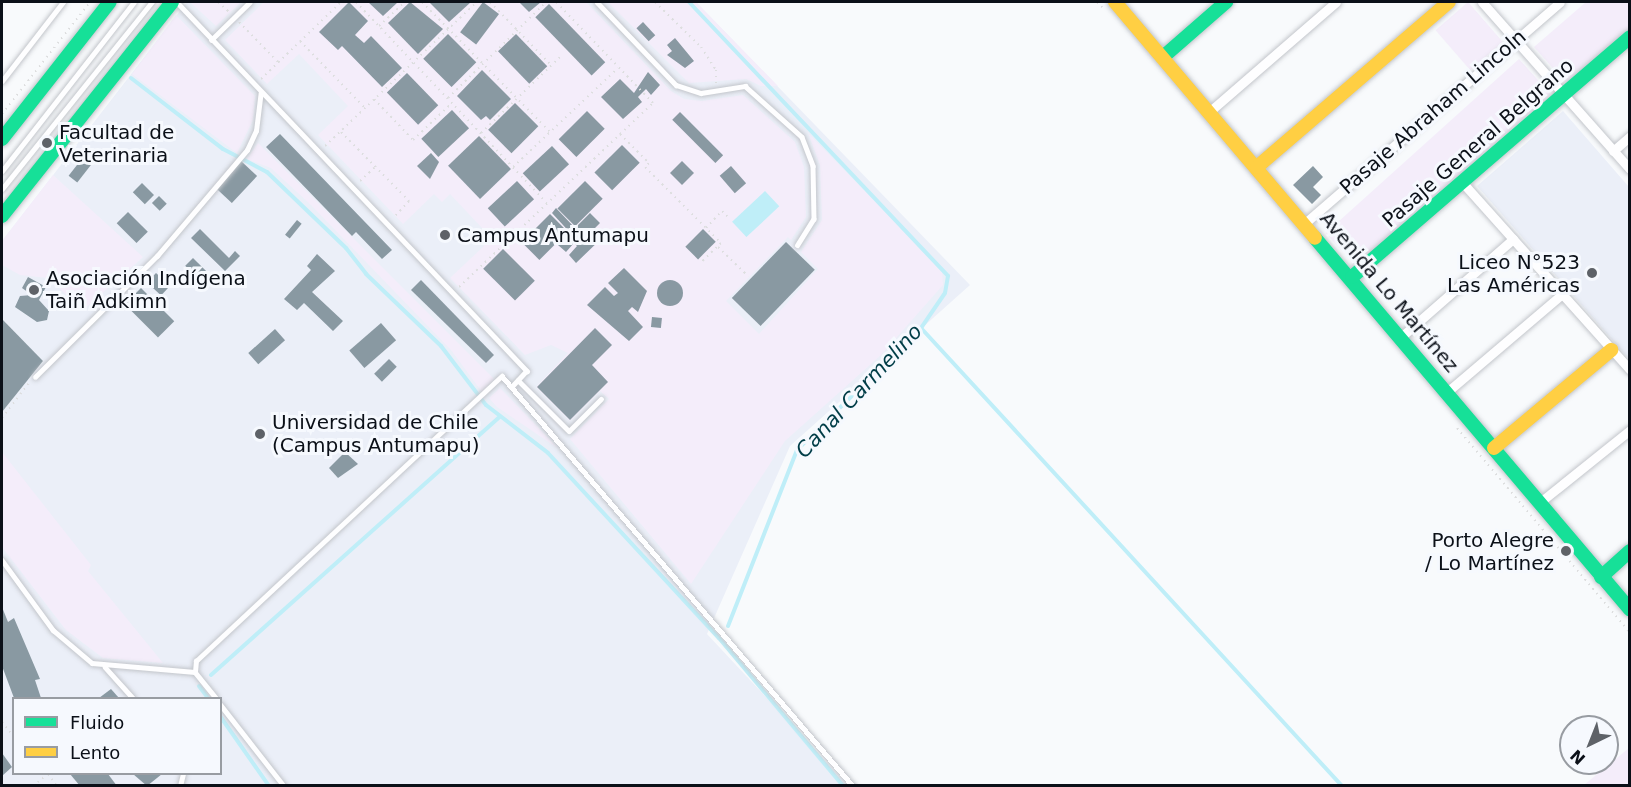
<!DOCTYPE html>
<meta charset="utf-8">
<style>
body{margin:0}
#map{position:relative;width:1631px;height:787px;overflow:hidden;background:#f8fafc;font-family:"DejaVu Sans",sans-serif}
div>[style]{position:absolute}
.built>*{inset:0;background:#ebeff8}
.green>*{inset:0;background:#f4edfa;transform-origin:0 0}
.water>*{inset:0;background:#bfeef8;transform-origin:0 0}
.stream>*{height:4px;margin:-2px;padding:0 2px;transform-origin:2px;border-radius:2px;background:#bfeef8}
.building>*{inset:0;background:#8999a2;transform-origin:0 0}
.round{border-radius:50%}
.path>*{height:2px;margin-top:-1px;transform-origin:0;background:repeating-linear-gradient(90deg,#dddedf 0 1.5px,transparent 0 6px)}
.roads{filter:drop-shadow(0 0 2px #c3c6cb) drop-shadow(0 0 2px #c3c6cb)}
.lane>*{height:4.5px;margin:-2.25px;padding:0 2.25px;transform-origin:2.25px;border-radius:2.25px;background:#fefeff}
.street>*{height:9px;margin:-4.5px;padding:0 4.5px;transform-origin:4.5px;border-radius:4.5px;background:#fefeff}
.fast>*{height:14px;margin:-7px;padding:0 7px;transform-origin:7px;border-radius:7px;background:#16e098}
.slow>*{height:14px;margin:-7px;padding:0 7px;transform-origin:7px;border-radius:7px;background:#ffcf43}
.dots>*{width:16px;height:16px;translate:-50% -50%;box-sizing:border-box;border:3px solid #f6f9fe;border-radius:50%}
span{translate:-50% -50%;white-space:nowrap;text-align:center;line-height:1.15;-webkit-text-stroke:6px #f6f9fe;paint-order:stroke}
.street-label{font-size:20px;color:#0b1018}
.poi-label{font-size:20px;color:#0b1018}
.left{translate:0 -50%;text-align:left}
.right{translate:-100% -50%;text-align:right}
.water-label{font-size:21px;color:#003d47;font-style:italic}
.frame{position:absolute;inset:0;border:3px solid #0b1018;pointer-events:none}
.legend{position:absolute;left:12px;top:697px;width:210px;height:78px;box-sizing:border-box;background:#f6f9fe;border:2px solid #989ca2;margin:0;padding:8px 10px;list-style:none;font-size:18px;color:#0b1018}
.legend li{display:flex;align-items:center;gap:12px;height:30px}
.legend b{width:30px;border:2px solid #989ca2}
.north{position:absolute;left:1559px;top:715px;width:60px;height:60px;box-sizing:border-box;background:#f6f9fe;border:2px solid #989ca2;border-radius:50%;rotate:223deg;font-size:16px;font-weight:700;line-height:24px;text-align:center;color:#0b1018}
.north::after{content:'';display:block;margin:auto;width:21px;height:27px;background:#5e6268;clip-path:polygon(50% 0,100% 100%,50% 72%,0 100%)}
</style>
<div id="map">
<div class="built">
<i style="clip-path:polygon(evenodd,187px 2px,696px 2px,970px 285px,790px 446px,707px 634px,848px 785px,2px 785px,2px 412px,43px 361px,2px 319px,2px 241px,187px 2px,14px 698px,220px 698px,220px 774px,14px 774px,14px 698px)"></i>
<i style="clip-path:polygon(1563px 111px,1629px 187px,1629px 359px,1477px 186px)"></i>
</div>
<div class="green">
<i style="clip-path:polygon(190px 2px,241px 2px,216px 26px)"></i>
<i style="clip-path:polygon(264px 2px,586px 2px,671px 91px,684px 99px,702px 101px,743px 95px,795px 142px,804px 167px,806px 217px,791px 240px,788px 237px,726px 301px,759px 334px,818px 269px,801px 252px,822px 220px,820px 165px,808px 133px,942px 270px,943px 285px,881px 355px,785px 441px,691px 584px,570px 439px,609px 399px,600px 391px,570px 421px,536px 387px,568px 353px,551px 345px,525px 355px,450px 278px,484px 246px,477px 238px,484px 230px,450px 194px,442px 202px,434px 194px,403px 224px,318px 135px,348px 106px,299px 54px,267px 84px,225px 40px)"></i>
<i style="clip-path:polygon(608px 2px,696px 2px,778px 86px,761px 86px,746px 79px,689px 83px)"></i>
<i style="left:1468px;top:2px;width:53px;height:43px;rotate:49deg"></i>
<i style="clip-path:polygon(1586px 2px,1629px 2px,1629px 31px,1568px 85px,1534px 47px)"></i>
<i style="clip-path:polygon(176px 15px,255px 96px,253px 120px,237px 153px,132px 74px)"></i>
<i style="left:1519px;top:59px;width:47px;height:260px;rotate:48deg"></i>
<i style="clip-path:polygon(258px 143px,494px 379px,482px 392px,451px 350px,311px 205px,271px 168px,247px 159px)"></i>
<i style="clip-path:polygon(53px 175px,143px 257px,83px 310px,48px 278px,20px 275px,2px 265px,2px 241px)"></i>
<i style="clip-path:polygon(500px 388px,559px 449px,497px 407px,489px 398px)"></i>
<i style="clip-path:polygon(2px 452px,91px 565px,88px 571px,163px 663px,103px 658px,66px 630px,2px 547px)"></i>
<i style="clip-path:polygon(1629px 748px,1629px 785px,1584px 785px)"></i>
</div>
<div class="water">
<i style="left:765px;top:191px;width:21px;height:45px;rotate:47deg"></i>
</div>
<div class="stream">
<i style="left:689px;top:2px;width:377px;rotate:46.6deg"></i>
<i style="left:948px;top:276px;width:17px;rotate:100deg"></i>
<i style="left:945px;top:293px;width:42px;rotate:124.4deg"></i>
<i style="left:921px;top:328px;width:174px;rotate:135.5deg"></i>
<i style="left:797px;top:450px;width:189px;rotate:111.4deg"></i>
<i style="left:131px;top:78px;width:116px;rotate:37.7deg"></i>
<i style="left:223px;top:149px;width:50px;rotate:27.6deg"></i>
<i style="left:267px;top:172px;width:110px;rotate:43.9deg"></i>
<i style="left:346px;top:248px;width:33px;rotate:52deg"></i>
<i style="left:366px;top:274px;width:104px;rotate:43.8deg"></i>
<i style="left:441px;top:346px;width:74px;rotate:52.7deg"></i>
<i style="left:486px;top:405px;width:78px;rotate:37.7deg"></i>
<i style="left:548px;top:453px;width:252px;rotate:47.3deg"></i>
<i style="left:719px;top:638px;width:193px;rotate:50deg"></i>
<i style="left:921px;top:328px;width:622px;rotate:47.41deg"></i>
<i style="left:211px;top:675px;width:387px;rotate:-41.8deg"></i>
<i style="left:199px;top:686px;width:15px;rotate:53deg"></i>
<i style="left:220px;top:716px;width:85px;rotate:55deg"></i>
</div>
<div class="building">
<i style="clip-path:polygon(349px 2px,368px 21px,355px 35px,364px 43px,371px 36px,402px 68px,382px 87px,342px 46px,338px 50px,319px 32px)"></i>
<i style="clip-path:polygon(368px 2px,398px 2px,383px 16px)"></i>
<i style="clip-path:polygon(410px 2px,443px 29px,418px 54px,388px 23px)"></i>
<i style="clip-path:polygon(429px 2px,471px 2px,449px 22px)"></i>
<i style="left:483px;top:2px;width:20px;height:38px;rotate:37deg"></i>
<i style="clip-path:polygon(519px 2px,541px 2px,529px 12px)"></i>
<i style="left:549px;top:4px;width:81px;height:19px;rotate:46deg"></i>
<i style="left:643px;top:22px;width:18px;height:9px;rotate:47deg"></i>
<i style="left:448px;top:34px;width:40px;height:35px;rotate:45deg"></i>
<i style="left:516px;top:34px;width:45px;height:25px;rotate:46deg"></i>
<i style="clip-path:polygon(675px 38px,694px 61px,685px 68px,667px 55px,672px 51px,667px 45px)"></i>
<i style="clip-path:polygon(482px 70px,511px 99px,490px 120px,486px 116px,481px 120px,457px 96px)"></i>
<i style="clip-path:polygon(648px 72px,660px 85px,651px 95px,646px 89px,638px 97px,642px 102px,623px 119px,601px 97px,620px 79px,634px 93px)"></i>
<i style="left:407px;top:73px;width:45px;height:28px;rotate:46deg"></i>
<i style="left:515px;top:103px;width:33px;height:38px;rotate:45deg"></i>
<i style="left:452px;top:110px;width:25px;height:42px;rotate:47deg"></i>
<i style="left:587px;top:111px;width:25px;height:40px;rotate:45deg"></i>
<i style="left:680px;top:112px;width:61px;height:11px;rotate:45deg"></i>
<i style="clip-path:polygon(280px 134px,392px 250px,382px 259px,356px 232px,352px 236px,266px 147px)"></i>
<i style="left:479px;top:136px;width:46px;height:43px;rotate:46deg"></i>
<i style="left:622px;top:145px;width:25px;height:39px;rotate:45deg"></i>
<i style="left:552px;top:146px;width:25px;height:40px;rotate:47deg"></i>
<i style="clip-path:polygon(431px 153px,439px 162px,430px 179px,417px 166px)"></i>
<i style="left:84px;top:156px;width:11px;height:25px;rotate:38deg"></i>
<i style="left:241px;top:161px;width:22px;height:37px;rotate:43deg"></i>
<i style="left:682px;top:161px;width:17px;height:17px;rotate:45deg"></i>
<i style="left:731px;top:166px;width:23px;height:15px;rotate:49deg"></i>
<i style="clip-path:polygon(1313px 166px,1323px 177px,1313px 187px,1321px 195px,1312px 204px,1293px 185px)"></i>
<i style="left:517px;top:181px;width:25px;height:40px;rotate:47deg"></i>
<i style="left:585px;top:181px;width:25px;height:39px;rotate:45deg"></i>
<i style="left:142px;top:183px;width:17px;height:13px;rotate:45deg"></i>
<i style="left:159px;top:196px;width:11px;height:10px;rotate:45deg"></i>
<i style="clip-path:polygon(556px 208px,575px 228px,590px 213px,600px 223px,595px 228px,603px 237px,576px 263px,569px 255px,577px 246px,574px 243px,566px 252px,558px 245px,569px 233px,574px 237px,552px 213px)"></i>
<i style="left:128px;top:212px;width:28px;height:16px;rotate:45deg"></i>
<i style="left:550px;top:214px;width:25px;height:40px;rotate:45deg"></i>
<i style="left:297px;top:220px;width:6px;height:19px;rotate:39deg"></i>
<i style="clip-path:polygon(200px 229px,229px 258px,235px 251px,240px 256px,225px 271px,191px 238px)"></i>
<i style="left:703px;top:229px;width:18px;height:25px;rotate:45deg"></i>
<i style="left:786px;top:242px;width:40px;height:78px;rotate:44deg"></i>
<i style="left:503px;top:249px;width:45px;height:28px;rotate:45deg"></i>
<i style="clip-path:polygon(317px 254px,335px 271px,312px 292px,343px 321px,333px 331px,304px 303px,297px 310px,284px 299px,311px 270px,307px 266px)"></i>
<i style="left:193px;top:258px;width:21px;height:11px;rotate:45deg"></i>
<i style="clip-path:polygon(624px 268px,647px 291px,638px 312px,632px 307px,628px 311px,643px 327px,629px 341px,587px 305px,605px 287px,614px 296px,618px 293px,608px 283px)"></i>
<i style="left:156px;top:273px;width:19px;height:13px;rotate:43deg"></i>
<i style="clip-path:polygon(28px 277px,46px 287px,39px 300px,49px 311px,47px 320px,37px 322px,15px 307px,20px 296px,32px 295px,22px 288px)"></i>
<i class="round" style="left:657px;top:280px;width:26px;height:26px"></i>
<i style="clip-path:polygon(421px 280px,494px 355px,486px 363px,411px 290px)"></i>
<i style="left:141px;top:288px;width:47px;height:23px;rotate:45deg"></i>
<i style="left:652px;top:317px;width:10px;height:10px;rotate:6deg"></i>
<i style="clip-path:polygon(2px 319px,43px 361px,2px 412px)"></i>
<i style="left:381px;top:323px;width:23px;height:42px;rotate:49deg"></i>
<i style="clip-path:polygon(595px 328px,612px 345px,592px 365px,608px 382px,570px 420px,537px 387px)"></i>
<i style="left:275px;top:329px;width:15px;height:36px;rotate:48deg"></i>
<i style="left:389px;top:359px;width:11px;height:21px;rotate:45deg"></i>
<i style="clip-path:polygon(345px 452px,358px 464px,338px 478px,329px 468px)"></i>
<i style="clip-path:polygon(2px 607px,8px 622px,14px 618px,40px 679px,35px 680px,41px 698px,14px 698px,2px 666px)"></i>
<i style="clip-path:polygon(111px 689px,119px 698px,99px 698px)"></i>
<i style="clip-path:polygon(2px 753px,12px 767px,2px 776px)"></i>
<i style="clip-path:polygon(70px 774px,108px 774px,117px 786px,80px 786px)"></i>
<i style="clip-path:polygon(133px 774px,162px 774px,147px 786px)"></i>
</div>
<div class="path">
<i style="left:218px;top:2px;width:15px;rotate:42deg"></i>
<i style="left:356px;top:2px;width:277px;rotate:46.5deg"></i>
<i style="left:422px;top:2px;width:182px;rotate:45.4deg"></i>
<i style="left:490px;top:2px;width:88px;rotate:45.9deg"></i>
<i style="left:655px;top:2px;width:64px;rotate:44.4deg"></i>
<i style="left:701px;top:47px;width:27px;rotate:57deg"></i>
<i style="left:716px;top:70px;width:14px;rotate:90deg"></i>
<i style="left:1097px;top:2px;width:8px;rotate:45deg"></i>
<i style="left:239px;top:22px;width:56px;rotate:45.7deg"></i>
<i style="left:379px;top:26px;width:35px;rotate:-43deg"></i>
<i style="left:300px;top:41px;width:93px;rotate:45.9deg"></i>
<i style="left:261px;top:79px;width:111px;rotate:-43.9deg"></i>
<i style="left:448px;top:98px;width:137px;rotate:-44.4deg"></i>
<i style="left:374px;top:99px;width:57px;rotate:46.4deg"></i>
<i style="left:413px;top:140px;width:54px;rotate:-43.5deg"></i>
<i style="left:2px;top:114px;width:142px;rotate:-51.8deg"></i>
<i style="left:341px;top:132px;width:97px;rotate:45.4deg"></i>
<i style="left:409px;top:201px;width:23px;rotate:133deg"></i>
<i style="left:481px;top:133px;width:114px;rotate:-43.9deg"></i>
<i style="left:620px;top:134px;width:41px;rotate:45deg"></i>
<i style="left:649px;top:163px;width:6px;rotate:135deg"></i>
<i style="left:645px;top:167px;width:107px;rotate:45deg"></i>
<i style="left:721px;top:243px;width:28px;rotate:136deg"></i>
<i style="left:325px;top:146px;width:209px;rotate:-43.5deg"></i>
<i style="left:513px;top:167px;width:144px;rotate:-43.3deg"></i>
<i style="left:360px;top:181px;width:21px;rotate:-43deg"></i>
<i style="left:706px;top:228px;width:23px;rotate:-47deg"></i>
<i style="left:722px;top:211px;width:8px;rotate:45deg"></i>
<i style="left:718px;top:247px;width:42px;rotate:44deg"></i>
<i style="left:459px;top:287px;width:267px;rotate:-43.5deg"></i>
<i style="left:653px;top:103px;width:140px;rotate:-133.8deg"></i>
<i style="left:2px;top:418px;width:44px;rotate:-52.4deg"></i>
<i style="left:1457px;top:428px;width:268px;rotate:49.8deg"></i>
<i style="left:2px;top:722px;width:19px;rotate:51deg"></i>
<i style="left:48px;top:774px;width:15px;rotate:53deg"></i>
<i style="left:33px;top:786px;width:19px;rotate:-39deg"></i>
</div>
<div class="roads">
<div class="lane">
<i style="left:177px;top:2px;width:509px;rotate:46.51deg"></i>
<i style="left:527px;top:371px;width:21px;rotate:133deg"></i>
<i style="left:597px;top:2px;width:115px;rotate:46.4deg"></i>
<i style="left:676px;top:85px;width:26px;rotate:18deg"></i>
<i style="left:701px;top:93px;width:45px;rotate:-9deg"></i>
<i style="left:745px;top:86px;width:76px;rotate:41.8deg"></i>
<i style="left:802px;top:137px;width:31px;rotate:69deg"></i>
<i style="left:813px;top:166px;width:53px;rotate:88.9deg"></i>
<i style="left:814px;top:219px;width:31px;rotate:122deg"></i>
<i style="left:211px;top:40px;width:54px;rotate:-44.3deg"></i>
<i style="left:2px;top:81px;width:100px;rotate:-52.3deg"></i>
<i style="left:2px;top:171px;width:214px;rotate:-52deg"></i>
<i style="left:2px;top:189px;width:240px;rotate:-51.3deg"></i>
<i style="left:35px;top:377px;width:172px;rotate:-44.8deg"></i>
<i style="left:157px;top:256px;width:139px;rotate:-49.7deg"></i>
<i style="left:247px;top:150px;width:21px;rotate:-65deg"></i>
<i style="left:256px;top:131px;width:38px;rotate:-83deg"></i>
<i style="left:518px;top:380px;width:72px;rotate:45deg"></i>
<i style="left:569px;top:431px;width:45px;rotate:-45deg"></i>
<i style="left:2px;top:560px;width:87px;rotate:53.9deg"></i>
<i style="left:53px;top:630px;width:51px;rotate:40.2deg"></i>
<i style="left:92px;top:663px;width:103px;rotate:5deg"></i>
<i style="left:195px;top:672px;width:11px;rotate:-85deg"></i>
<i style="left:196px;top:661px;width:418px;rotate:-43deg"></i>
<i style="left:502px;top:376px;width:540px;rotate:49.43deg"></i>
<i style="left:105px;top:667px;width:42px;rotate:47.9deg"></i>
<i style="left:195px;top:672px;width:33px;rotate:51deg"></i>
<i style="left:220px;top:704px;width:104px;rotate:52deg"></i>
<i style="left:180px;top:786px;width:12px;rotate:-76deg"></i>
</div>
<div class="street">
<i style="left:1482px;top:2px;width:223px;rotate:48.5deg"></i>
<i style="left:1209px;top:112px;width:168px;rotate:-40.9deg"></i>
<i style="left:1613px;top:151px;width:23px;rotate:-41deg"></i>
<i style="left:1462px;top:182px;width:252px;rotate:48.2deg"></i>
<i style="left:1305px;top:223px;width:337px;rotate:-40.9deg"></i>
<i style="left:1401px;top:337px;width:149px;rotate:-41.2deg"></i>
<i style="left:1447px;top:392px;width:151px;rotate:-40.4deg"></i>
<i style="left:1539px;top:503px;width:117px;rotate:-38.7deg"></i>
</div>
<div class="fast">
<i style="left:1163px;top:57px;width:84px;rotate:-41.1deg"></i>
<i style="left:2px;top:139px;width:174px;rotate:-51.8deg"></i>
<i style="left:2px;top:216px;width:273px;rotate:-51.5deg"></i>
<i style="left:1315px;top:238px;width:487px;rotate:49.7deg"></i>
<i style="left:1352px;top:277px;width:367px;rotate:-40.8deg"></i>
<i style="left:1601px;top:577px;width:39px;rotate:-42deg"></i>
</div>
<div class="slow">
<i style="left:1115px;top:2px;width:309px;rotate:49.7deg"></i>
<i style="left:1257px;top:167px;width:253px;rotate:-40.7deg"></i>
<i style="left:1494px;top:448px;width:153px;rotate:-39.9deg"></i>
</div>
</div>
<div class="dots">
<i style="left:47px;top:143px;background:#5e6268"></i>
<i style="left:445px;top:235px;background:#5e6268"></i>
<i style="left:1592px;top:273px;background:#5e6268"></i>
<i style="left:34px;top:290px;background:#5e6268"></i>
<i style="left:260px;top:434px;background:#5e6268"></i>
<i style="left:1566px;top:551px;background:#5e6268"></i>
</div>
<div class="street-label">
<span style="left:1433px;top:112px;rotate:-41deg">Pasaje Abraham Lincoln</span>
<span style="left:1478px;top:143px;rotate:-41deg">Pasaje General Belgrano</span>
<span style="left:1389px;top:292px;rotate:50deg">Avenida Lo Martínez</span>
</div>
<div class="poi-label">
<span class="left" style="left:59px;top:144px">Facultad de<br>Veterinaria</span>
<span class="left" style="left:457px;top:235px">Campus Antumapu</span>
<span class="right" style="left:1580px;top:274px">Liceo N°523<br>Las Américas</span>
<span class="left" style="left:46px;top:290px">Asociación Indígena<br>Taiñ Adkimn</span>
<span class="left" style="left:272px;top:434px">Universidad de Chile<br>(Campus Antumapu)</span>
<span class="right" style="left:1554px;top:552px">Porto Alegre<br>/ Lo Martínez</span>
</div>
<div class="water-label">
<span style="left:859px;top:391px;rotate:-47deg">Canal Carmelino</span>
</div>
<div class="frame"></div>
<ul class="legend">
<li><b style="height:8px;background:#16e098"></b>Fluido</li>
<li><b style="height:8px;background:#ffcf43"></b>Lento</li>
</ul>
<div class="north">N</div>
</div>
